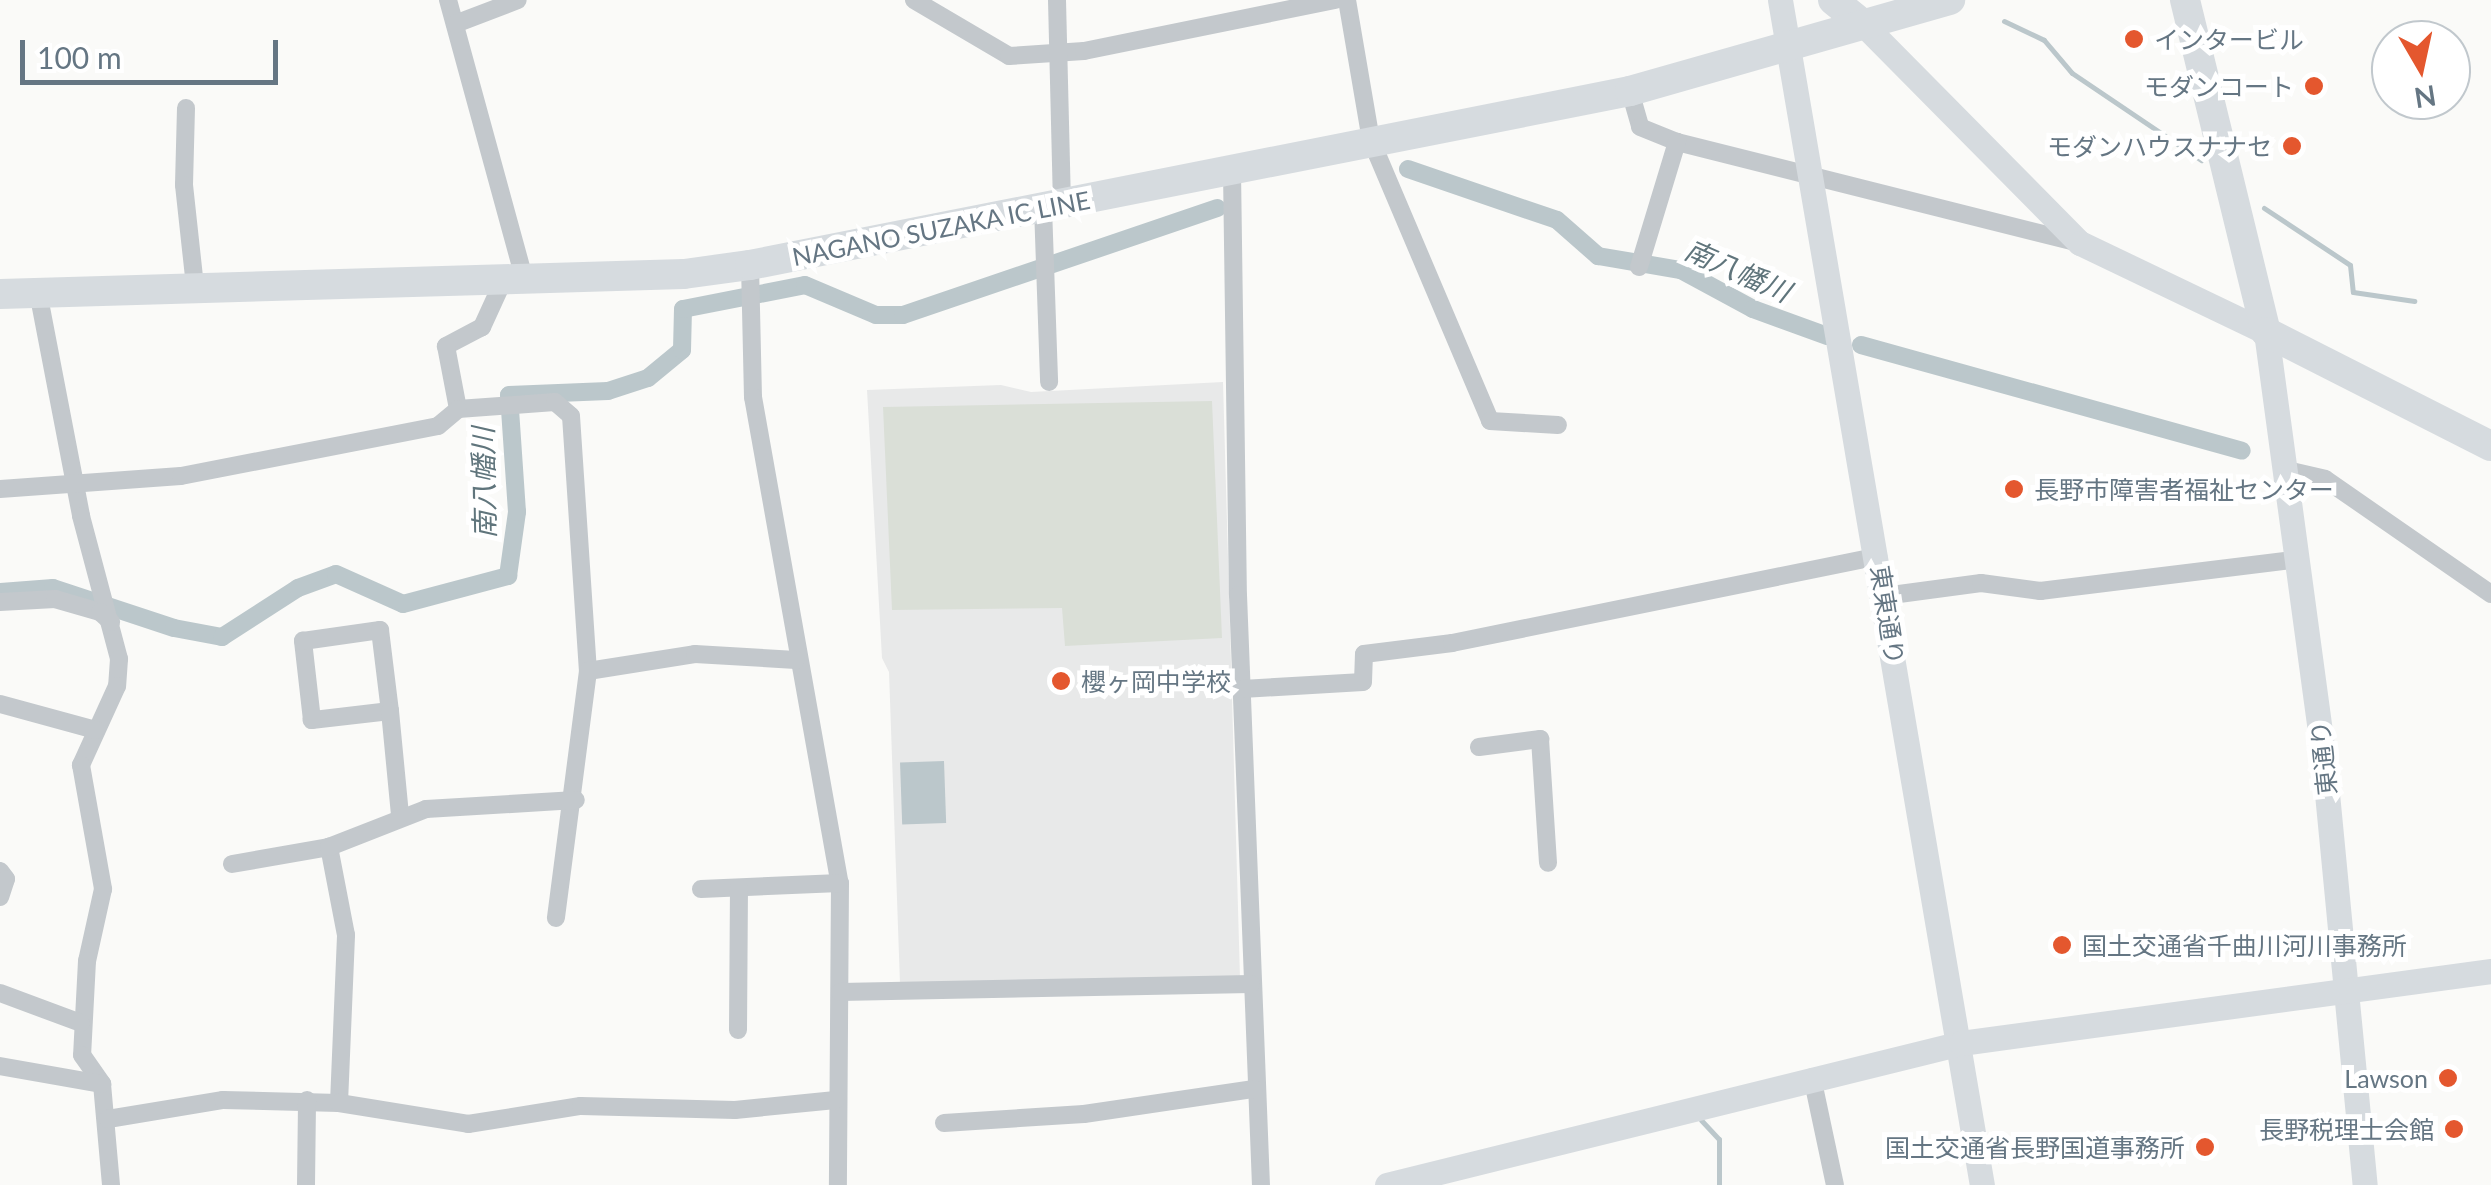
<!DOCTYPE html>
<meta charset="utf-8">
<style>
body{margin:0}
#map{position:relative;width:2491px;height:1185px;overflow:hidden;background:#fafaf8;font-family:Lato,"Noto Sans JP",sans-serif}
div>[style]{position:absolute}
.built>*{inset:0;background:#e8e9e9}
.green>*{inset:0;background:#dadfd7}
.water>*{inset:0;background:#bbc7cb;transform-origin:0 0}
.stream>*{height:5px;margin:-2.5px;padding:0 2.5px;transform-origin:2.5px;border-radius:2.5px;background:#bbc7cb}
.canal>*{height:18px;margin:-9px;padding:0 9px;transform-origin:9px;border-radius:9px;background:#bbc7cb}
.street>*{height:18px;margin:-9px;padding:0 9px;transform-origin:9px;border-radius:9px;background:#c3c8cc}
.secondary>*{height:25px;margin:-12.5px;padding:0 12.5px;transform-origin:12.5px;border-radius:12.5px;background:#d6dbdf}
.primary>*{height:30px;margin:-15px;padding:0 15px;transform-origin:15px;border-radius:15px;background:#d6dbdf}
.dots>*{width:28px;height:28px;translate:-50% -50%;box-sizing:border-box;border:5px solid #fff;border-radius:50%}
span{translate:-50% -50%;white-space:nowrap;text-align:center;line-height:1.15;-webkit-text-stroke:10px #fff;paint-order:stroke}
.poi-label{font-size:25px;color:#657683}
.left{translate:0 -50%;text-align:left}
.right{translate:-100% -50%;text-align:right}
.street-label{font-size:25px;color:#657683}
.water-label{font-size:28px;color:#60757c;font-style:italic}
.north{position:absolute;left:2371px;top:20px;width:100px;height:100px;box-sizing:border-box;background:#fff;border:2px solid #c1c8cd;border-radius:50%;rotate:171deg;font-size:28px;font-weight:700;line-height:40px;text-align:center;color:#657683}
.north::after{content:'';display:block;margin:auto;width:35px;height:45px;background:#e4572e;clip-path:polygon(50% 0,100% 100%,50% 72%,0 100%)}
.scale{position:absolute;left:20px;top:40px;width:258px;height:45px;box-sizing:border-box;border:5px solid #657683;border-top:0;padding-left:12px;font-size:30px;line-height:35px;white-space:nowrap;color:#657683;-webkit-text-stroke:8px #fff;paint-order:stroke}
</style>
<div id="map">
<div class="built">
<i style="clip-path:polygon(1223px 382px,1240px 978px,900px 984px,889px 672px,882px 658px,867px 390px,1001px 385px,1031px 392px)"></i>
</div>
<div class="green">
<i style="clip-path:polygon(1212px 401px,1222px 638px,1065px 646px,1062px 608px,892px 610px,883px 407px)"></i>
</div>
<div class="water">
<i style="left:944px;top:761px;width:62px;height:44px;rotate:88deg"></i>
</div>
<div class="stream">
<i style="left:2004px;top:21px;width:44px;rotate:25.4deg"></i>
<i style="left:2044px;top:40px;width:43px;rotate:49.7deg"></i>
<i style="left:2072px;top:73px;width:156px;rotate:34deg"></i>
<i style="left:2264px;top:208px;width:103px;rotate:33.5deg"></i>
<i style="left:2350px;top:265px;width:27px;rotate:84deg"></i>
<i style="left:2353px;top:292px;width:62px;rotate:8.4deg"></i>
<i style="left:1701px;top:1120px;width:26px;rotate:47deg"></i>
<i style="left:1719px;top:1139px;width:46px;rotate:90deg"></i>
</div>
<div class="canal">
<i style="left:1408px;top:169px;width:157px;rotate:18.9deg"></i>
<i style="left:1557px;top:220px;width:55px;rotate:41.3deg"></i>
<i style="left:1598px;top:256px;width:84px;rotate:9.6deg"></i>
<i style="left:1681px;top:270px;width:82px;rotate:28.4deg"></i>
<i style="left:1753px;top:309px;width:79px;rotate:20deg"></i>
<i style="left:1861px;top:345px;width:395px;rotate:15.5deg"></i>
<i style="left:0;top:592px;width:53px;rotate:-4.3deg"></i>
<i style="left:53px;top:588px;width:127px;rotate:18.3deg"></i>
<i style="left:174px;top:628px;width:49px;rotate:10.6deg"></i>
<i style="left:222px;top:637px;width:90px;rotate:-32.8deg"></i>
<i style="left:298px;top:588px;width:40px;rotate:-20.2deg"></i>
<i style="left:336px;top:574px;width:73px;rotate:24.1deg"></i>
<i style="left:403px;top:604px;width:109px;rotate:-14.9deg"></i>
<i style="left:508px;top:576px;width:65px;rotate:-82deg"></i>
<i style="left:517px;top:512px;width:117px;rotate:-93.9deg"></i>
<i style="left:509px;top:395px;width:99px;rotate:-2.3deg"></i>
<i style="left:608px;top:391px;width:42px;rotate:-18deg"></i>
<i style="left:648px;top:378px;width:44px;rotate:-39.5deg"></i>
<i style="left:682px;top:350px;width:41px;rotate:-88.6deg"></i>
<i style="left:683px;top:309px;width:124px;rotate:-11.1deg"></i>
<i style="left:805px;top:285px;width:77px;rotate:22.9deg"></i>
<i style="left:876px;top:315px;width:27px"></i>
<i style="left:903px;top:315px;width:332px;rotate:-18.8deg"></i>
</div>
<div class="street">
<i style="left:448px;top:0;width:288px;rotate:74.7deg"></i>
<i style="left:914px;top:0;width:110px;rotate:30.5deg"></i>
<i style="left:1009px;top:56px;width:75px;rotate:-3.8deg"></i>
<i style="left:1084px;top:51px;width:256px;rotate:-11.5deg"></i>
<i style="left:1057px;top:0;width:204px;rotate:88.6deg"></i>
<i style="left:1347px;top:0;width:142px;rotate:80.3deg"></i>
<i style="left:1371px;top:140px;width:305px;rotate:67deg"></i>
<i style="left:1490px;top:421px;width:68px;rotate:3.4deg"></i>
<i style="left:455px;top:24px;width:67px;rotate:-20.9deg"></i>
<i style="left:1630px;top:91px;width:37px;rotate:74deg"></i>
<i style="left:1640px;top:127px;width:40px;rotate:22deg"></i>
<i style="left:1677px;top:142px;width:415px;rotate:14.1deg"></i>
<i style="left:186px;top:108px;width:77px;rotate:91.5deg"></i>
<i style="left:184px;top:185px;width:103px;rotate:83.8deg"></i>
<i style="left:1232px;top:171px;width:424px;rotate:89.2deg"></i>
<i style="left:1238px;top:595px;width:590px;rotate:87.77deg"></i>
<i style="left:1043px;top:207px;width:175px;rotate:88deg"></i>
<i style="left:750px;top:265px;width:132px;rotate:88.7deg"></i>
<i style="left:753px;top:397px;width:494px;rotate:79.9deg"></i>
<i style="left:840px;top:883px;width:302px;rotate:90.4deg"></i>
<i style="left:1639px;top:267px;width:131px;rotate:-73.1deg"></i>
<i style="left:504px;top:279px;width:53px;rotate:114.6deg"></i>
<i style="left:482px;top:327px;width:41px;rotate:152.2deg"></i>
<i style="left:446px;top:346px;width:64px;rotate:79.2deg"></i>
<i style="left:458px;top:409px;width:97px;rotate:-4.1deg"></i>
<i style="left:555px;top:402px;width:21px;rotate:41deg"></i>
<i style="left:571px;top:416px;width:256px;rotate:86.2deg"></i>
<i style="left:588px;top:671px;width:249px;rotate:97.4deg"></i>
<i style="left:38px;top:292px;width:228px;rotate:79.1deg"></i>
<i style="left:81px;top:516px;width:148px;rotate:75.1deg"></i>
<i style="left:119px;top:659px;width:27px;rotate:94deg"></i>
<i style="left:117px;top:686px;width:87px;rotate:114.5deg"></i>
<i style="left:81px;top:765px;width:126px;rotate:79.9deg"></i>
<i style="left:103px;top:889px;width:74px;rotate:102.5deg"></i>
<i style="left:87px;top:961px;width:94px;rotate:93deg"></i>
<i style="left:82px;top:1055px;width:35px;rotate:55deg"></i>
<i style="left:102px;top:1084px;width:101px;rotate:84.9deg"></i>
<i style="left:2287px;top:470px;width:39px;rotate:13deg"></i>
<i style="left:2325px;top:479px;width:202px;rotate:34.7deg"></i>
<i style="left:0;top:489px;width:181px;rotate:-4.1deg"></i>
<i style="left:181px;top:476px;width:262px;rotate:-11deg"></i>
<i style="left:438px;top:426px;width:26px;rotate:-40deg"></i>
<i style="left:1884px;top:596px;width:98px;rotate:-7.6deg"></i>
<i style="left:1981px;top:583px;width:60px;rotate:7.7deg"></i>
<i style="left:2040px;top:591px;width:261px;rotate:-7deg"></i>
<i style="left:0;top:602px;width:55px;rotate:-3.1deg"></i>
<i style="left:55px;top:599px;width:47px;rotate:16.1deg"></i>
<i style="left:100px;top:612px;width:15px;rotate:42deg"></i>
<i style="left:588px;top:671px;width:108px;rotate:-9deg"></i>
<i style="left:695px;top:654px;width:101px;rotate:3.4deg"></i>
<i style="left:1242px;top:689px;width:121px;rotate:-3.3deg"></i>
<i style="left:1363px;top:682px;width:28px;rotate:-88deg"></i>
<i style="left:1364px;top:654px;width:89px;rotate:-7.1deg"></i>
<i style="left:1452px;top:643px;width:435px;rotate:-11.5deg"></i>
<i style="left:0;top:704px;width:99px;rotate:15.2deg"></i>
<i style="left:390px;top:711px;width:79px;rotate:173.4deg"></i>
<i style="left:312px;top:720px;width:80px;rotate:-96.5deg"></i>
<i style="left:303px;top:641px;width:78px;rotate:-8.1deg"></i>
<i style="left:380px;top:630px;width:82px;rotate:83deg"></i>
<i style="left:390px;top:711px;width:104px;rotate:84.5deg"></i>
<i style="left:1479px;top:747px;width:62px;rotate:-7.5deg"></i>
<i style="left:1540px;top:739px;width:124px;rotate:86.3deg"></i>
<i style="left:232px;top:864px;width:98px;rotate:-9.9deg"></i>
<i style="left:0;top:871px;width:10px;rotate:53deg"></i>
<i style="left:6px;top:879px;width:19px;rotate:108deg"></i>
<i style="left:701px;top:889px;width:139px;rotate:-2.5deg"></i>
<i style="left:840px;top:992px;width:411px;rotate:-1.1deg"></i>
<i style="left:0;top:993px;width:86px;rotate:20.3deg"></i>
<i style="left:738px;top:1030px;width:142px;rotate:-89.6deg"></i>
<i style="left:0;top:1066px;width:104px;rotate:10deg"></i>
<i style="left:1812px;top:1077px;width:110px;rotate:78deg"></i>
<i style="left:339px;top:1103px;width:168px;rotate:-87.6deg"></i>
<i style="left:346px;top:935px;width:90px;rotate:-100.9deg"></i>
<i style="left:329px;top:847px;width:104px;rotate:-21.4deg"></i>
<i style="left:426px;top:809px;width:150px;rotate:-3.4deg"></i>
<i style="left:108px;top:1119px;width:117px;rotate:-9.4deg"></i>
<i style="left:223px;top:1100px;width:116px;rotate:1.5deg"></i>
<i style="left:339px;top:1103px;width:131px;rotate:9.2deg"></i>
<i style="left:468px;top:1124px;width:114px;rotate:-9.1deg"></i>
<i style="left:581px;top:1106px;width:154px;rotate:1.5deg"></i>
<i style="left:735px;top:1110px;width:101px;rotate:-5.7deg"></i>
<i style="left:944px;top:1123px;width:140px;rotate:-3.7deg"></i>
<i style="left:1084px;top:1114px;width:172px;rotate:-8.4deg"></i>
<i style="left:306px;top:1185px;width:85px;rotate:-89.3deg"></i>
</div>
<div class="secondary">
<i style="left:1780px;top:0;width:1202px;rotate:80.33deg"></i>
<i style="left:1863px;top:24px;width:308px;rotate:45.3deg"></i>
<i style="left:2080px;top:243px;width:206px;rotate:25.6deg"></i>
<i style="left:2266px;top:332px;width:424px;rotate:82.3deg"></i>
<i style="left:2323px;top:752px;width:435px;rotate:84.5deg"></i>
<i style="left:1387px;top:1185px;width:591px;rotate:-13.9deg"></i>
<i style="left:1961px;top:1043px;width:535px;rotate:-7.74deg"></i>
</div>
<div class="primary">
<i style="left:1833px;top:0;width:38px;rotate:39deg"></i>
<i style="left:2185px;top:0;width:342px;rotate:76.3deg"></i>
<i style="left:2266px;top:332px;width:252px;rotate:26.9deg"></i>
<i style="left:0;top:294px;width:684px;rotate:-1.67deg"></i>
<i style="left:684px;top:274px;width:67px;rotate:-7.8deg"></i>
<i style="left:750px;top:265px;width:897px;rotate:-11.18deg"></i>
<i style="left:1630px;top:91px;width:333px;rotate:-15.9deg"></i>
</div>
<div class="dots">
<i style="left:2134px;top:39px;background:#e4572e"></i>
<i style="left:2314px;top:86px;background:#e4572e"></i>
<i style="left:2292px;top:146px;background:#e4572e"></i>
<i style="left:2014px;top:489px;background:#e4572e"></i>
<i style="left:1061px;top:681px;background:#e4572e"></i>
<i style="left:2062px;top:945px;background:#e4572e"></i>
<i style="left:2448px;top:1078px;background:#e4572e"></i>
<i style="left:2454px;top:1129px;background:#e4572e"></i>
<i style="left:2205px;top:1147px;background:#e4572e"></i>
</div>
<div class="poi-label">
<span class="left" style="left:2154px;top:39px">インタービル</span>
<span class="right" style="left:2294px;top:86px">モダンコート</span>
<span class="right" style="left:2272px;top:146px">モダンハウスナナセ</span>
<span class="left" style="left:2034px;top:489px">長野市障害者福祉センター</span>
<span class="left" style="left:1081px;top:681px">櫻ヶ岡中学校</span>
<span class="left" style="left:2082px;top:945px">国土交通省千曲川河川事務所</span>
<span class="right" style="left:2428px;top:1078px">Lawson</span>
<span class="right" style="left:2434px;top:1129px">長野税理士会館</span>
<span class="right" style="left:2185px;top:1147px">国土交通省長野国道事務所</span>
</div>
<div class="street-label">
<span style="left:941px;top:228px;rotate:-11deg">NAGANO SUZAKA IC LINE</span>
<span style="left:1888px;top:615px;rotate:81deg">東東通り</span>
<span style="left:2323px;top:758px;rotate:-96deg">東通り</span>
</div>
<div class="water-label">
<span style="left:1738px;top:270px;rotate:24deg">南八幡川</span>
<span style="left:483px;top:483px;rotate:-91deg">南八幡川</span>
</div>
<div class="north">N</div>
<div class="scale">100 m</div>
</div>
